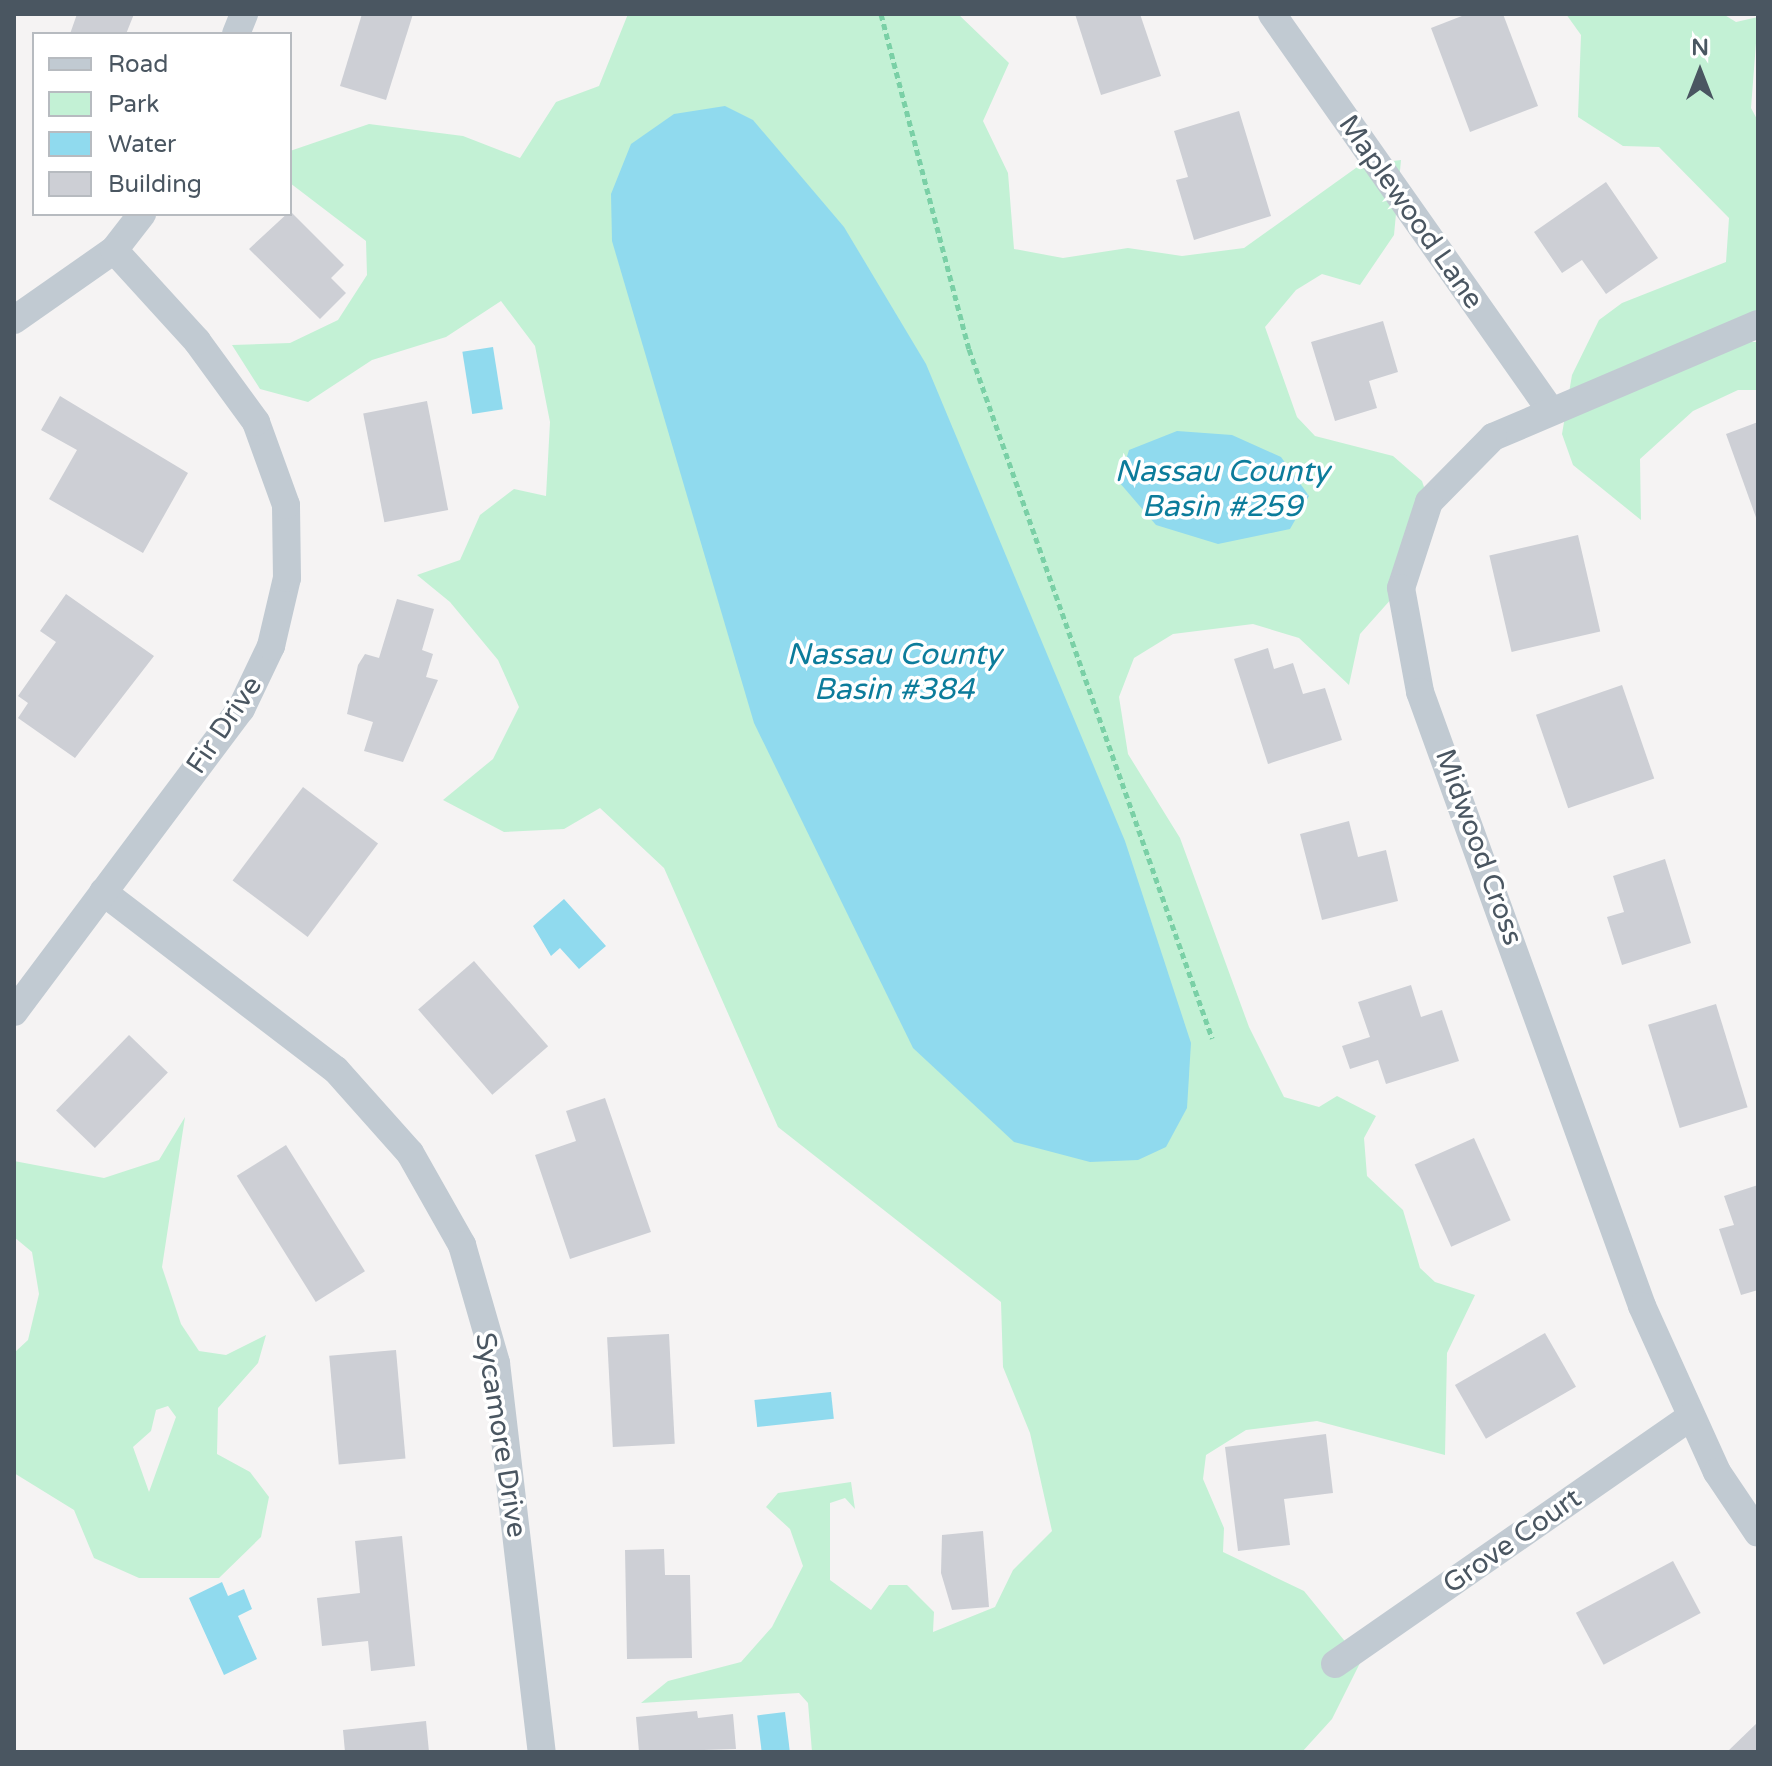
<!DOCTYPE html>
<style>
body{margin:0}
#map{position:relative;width:1772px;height:1766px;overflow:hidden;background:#f5f3f3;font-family:"Varela Round",sans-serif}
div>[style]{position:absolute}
.green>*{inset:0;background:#c3f1d5}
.water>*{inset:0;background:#90daee;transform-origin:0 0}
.building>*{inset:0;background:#cdcfd5;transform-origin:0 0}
.path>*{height:5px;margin-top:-2.5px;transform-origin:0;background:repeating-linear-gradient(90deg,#7ad0a6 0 6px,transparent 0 10px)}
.minor>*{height:28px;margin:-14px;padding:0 14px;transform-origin:14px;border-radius:14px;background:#c1cad2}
span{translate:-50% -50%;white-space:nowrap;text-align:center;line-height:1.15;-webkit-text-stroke:7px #fff;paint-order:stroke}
.street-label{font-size:28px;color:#4a5661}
.water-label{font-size:30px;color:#0c7c9b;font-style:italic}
.frame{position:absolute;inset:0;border:16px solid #4a5661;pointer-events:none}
.legend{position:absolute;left:32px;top:32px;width:260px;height:184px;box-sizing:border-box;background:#fff;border:2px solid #b7bbc0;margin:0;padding:10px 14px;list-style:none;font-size:24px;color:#4a5661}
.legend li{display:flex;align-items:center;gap:16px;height:40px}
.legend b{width:40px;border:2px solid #b7bbc0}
.north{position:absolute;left:1660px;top:32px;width:80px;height:80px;-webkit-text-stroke:6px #fff;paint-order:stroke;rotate:0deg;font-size:22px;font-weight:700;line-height:32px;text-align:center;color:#4a5661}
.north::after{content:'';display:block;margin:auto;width:28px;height:36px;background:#4a5661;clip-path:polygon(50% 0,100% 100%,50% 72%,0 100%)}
</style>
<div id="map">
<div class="green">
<i style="clip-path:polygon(628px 14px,958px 14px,1009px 63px,983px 121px,1008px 173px,1014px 249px,1063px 258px,1128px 248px,1182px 256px,1244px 248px,1360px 165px,1401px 160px,1394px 235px,1360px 285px,1322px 274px,1296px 290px,1265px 327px,1297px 417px,1315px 436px,1393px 456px,1422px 481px,1429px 502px,1401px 588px,1360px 634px,1349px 685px,1299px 638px,1253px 624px,1173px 634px,1134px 658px,1119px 697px,1128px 754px,1180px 838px,1249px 1027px,1284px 1097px,1319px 1107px,1337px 1096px,1376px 1116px,1364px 1138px,1367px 1176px,1403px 1210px,1420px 1268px,1435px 1282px,1475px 1295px,1447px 1353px,1445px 1455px,1317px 1421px,1246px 1430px,1206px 1455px,1203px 1479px,1224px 1528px,1223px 1552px,1304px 1591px,1361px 1661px,1332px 1719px,1302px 1752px,812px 1752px,808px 1703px,799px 1693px,641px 1703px,668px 1681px,741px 1662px,772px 1627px,803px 1566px,790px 1529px,766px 1507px,778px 1493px,851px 1482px,855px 1509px,845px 1498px,830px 1503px,830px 1580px,871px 1610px,889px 1585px,907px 1585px,934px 1612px,933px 1632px,995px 1607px,1013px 1570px,1052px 1531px,1030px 1433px,1003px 1367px,1001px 1302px,778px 1127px,664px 868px,600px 808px,564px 829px,504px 832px,443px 800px,493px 759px,519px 707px,498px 660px,450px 602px,417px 575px,460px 560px,480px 515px,514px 489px,546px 496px,550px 422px,535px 346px,501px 301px,446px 337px,372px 360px,308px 402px,260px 389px,232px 345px,290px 343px,338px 320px,367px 275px,366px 241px,290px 183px,290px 151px,369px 124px,463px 136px,520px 158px,556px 102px,599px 86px)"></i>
<i style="clip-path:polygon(1566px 14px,1723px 14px,1736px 22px,1758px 17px,1751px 108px,1758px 121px,1758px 331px,1750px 342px,1758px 342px,1758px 390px,1738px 390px,1693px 411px,1640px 459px,1641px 520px,1573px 465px,1562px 434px,1572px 375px,1599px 320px,1622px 303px,1726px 262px,1729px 218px,1659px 147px,1623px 146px,1578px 117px,1581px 35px)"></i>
<i style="clip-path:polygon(evenodd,185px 1117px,162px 1267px,181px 1324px,199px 1351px,226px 1355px,266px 1335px,258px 1363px,218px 1408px,217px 1454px,250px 1472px,269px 1497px,261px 1537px,219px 1578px,139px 1578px,94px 1558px,74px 1510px,14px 1473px,14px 1353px,28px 1340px,39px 1294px,32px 1252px,14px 1237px,14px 1161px,104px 1178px,159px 1160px,185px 1117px,168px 1406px,176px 1417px,149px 1492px,133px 1447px,151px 1431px,156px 1410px,168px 1406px)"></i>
</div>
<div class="water">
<i style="clip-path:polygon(725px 106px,753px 120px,844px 227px,926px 364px,1125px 841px,1191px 1043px,1187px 1108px,1166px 1147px,1138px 1160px,1090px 1162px,1014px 1142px,913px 1048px,754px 723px,612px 241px,611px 194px,631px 144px,674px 114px)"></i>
<i style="left:493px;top:347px;width:63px;height:31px;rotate:81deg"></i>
<i style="clip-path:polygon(1177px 431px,1232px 435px,1281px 457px,1309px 496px,1290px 529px,1218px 544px,1156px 525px,1119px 482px,1129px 450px)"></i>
<i style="clip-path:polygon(564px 899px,606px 946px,579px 969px,560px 948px,551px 956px,533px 926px)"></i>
<i style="left:831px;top:1392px;width:27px;height:77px;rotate:84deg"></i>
<i style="clip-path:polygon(222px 1582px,228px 1596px,244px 1589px,252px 1609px,238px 1616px,257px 1659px,224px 1675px,189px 1598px)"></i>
<i style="left:785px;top:1712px;width:40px;height:28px;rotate:83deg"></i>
</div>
<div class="building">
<i style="clip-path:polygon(77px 14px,134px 14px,126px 34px,70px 34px)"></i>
<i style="clip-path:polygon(362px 14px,413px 14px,386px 100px,340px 86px)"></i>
<i style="clip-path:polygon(1075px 14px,1140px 14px,1161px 76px,1101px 95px)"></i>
<i style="clip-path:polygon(1467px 14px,1503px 14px,1538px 106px,1470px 132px,1431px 28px)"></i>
<i style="clip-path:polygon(1239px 111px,1271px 216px,1194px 240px,1176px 180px,1188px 177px,1174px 131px)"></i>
<i style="clip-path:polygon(1606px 182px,1658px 258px,1606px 294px,1582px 260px,1562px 273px,1534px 232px)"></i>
<i style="clip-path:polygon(290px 211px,344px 265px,331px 278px,346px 293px,320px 319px,249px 249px)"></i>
<i style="clip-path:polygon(1383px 321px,1398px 372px,1369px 381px,1377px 408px,1335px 421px,1311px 342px)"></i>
<i style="clip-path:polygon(60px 396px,188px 473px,143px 553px,49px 499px,77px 450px,41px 430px)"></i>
<i style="left:427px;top:401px;width:111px;height:65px;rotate:79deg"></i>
<i style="clip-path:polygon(1758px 422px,1758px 523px,1726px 434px)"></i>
<i style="left:1578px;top:535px;width:99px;height:91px;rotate:77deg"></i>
<i style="clip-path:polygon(66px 594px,154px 656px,75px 758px,18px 718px,28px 703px,18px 696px,56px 642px,40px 631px)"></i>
<i style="clip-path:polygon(397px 599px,434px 609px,422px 650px,433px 654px,426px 677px,438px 680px,403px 762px,364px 751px,373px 722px,347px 714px,358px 665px,365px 654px,379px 658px)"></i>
<i style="clip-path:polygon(1268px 648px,1274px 669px,1293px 663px,1303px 694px,1325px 688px,1342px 740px,1268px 764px,1234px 659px)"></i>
<i style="left:1622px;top:685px;width:99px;height:91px;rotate:71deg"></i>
<i style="left:303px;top:787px;width:94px;height:117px;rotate:37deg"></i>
<i style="clip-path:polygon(1349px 821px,1358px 857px,1386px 850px,1398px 901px,1322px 920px,1300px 834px)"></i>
<i style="clip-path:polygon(1665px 859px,1691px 943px,1622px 965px,1607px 917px,1624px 912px,1613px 876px)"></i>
<i style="left:474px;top:961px;width:113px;height:74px;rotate:49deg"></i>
<i style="clip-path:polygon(1411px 985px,1421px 1017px,1442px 1010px,1459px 1061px,1386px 1084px,1378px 1060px,1350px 1069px,1342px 1046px,1370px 1037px,1358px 1002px)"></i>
<i style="left:1716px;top:1004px;width:108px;height:71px;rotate:73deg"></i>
<i style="left:129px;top:1035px;width:54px;height:105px;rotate:44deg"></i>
<i style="clip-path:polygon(605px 1098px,651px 1232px,570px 1259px,535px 1155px,576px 1141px,566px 1111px)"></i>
<i style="left:1474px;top:1138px;width:90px;height:65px;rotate:66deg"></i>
<i style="left:286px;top:1145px;width:149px;height:58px;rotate:58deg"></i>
<i style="clip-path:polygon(1758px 1185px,1758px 1290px,1741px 1295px,1719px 1229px,1734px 1225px,1724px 1196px)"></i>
<i style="left:1545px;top:1333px;width:62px;height:104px;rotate:60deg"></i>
<i style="left:669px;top:1334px;width:110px;height:62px;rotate:87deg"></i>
<i style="left:396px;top:1350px;width:109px;height:67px;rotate:85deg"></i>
<i style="clip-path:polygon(1326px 1434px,1333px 1493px,1284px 1499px,1290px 1545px,1238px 1551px,1225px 1447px)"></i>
<i style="clip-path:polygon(983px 1531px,989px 1607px,952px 1610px,941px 1573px,942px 1535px)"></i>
<i style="clip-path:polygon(402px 1536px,415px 1666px,371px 1671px,368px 1641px,322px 1646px,317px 1598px,360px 1593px,355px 1541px)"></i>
<i style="clip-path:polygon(664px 1549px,665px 1575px,690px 1575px,692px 1658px,627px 1659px,625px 1550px)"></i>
<i style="left:1673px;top:1561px;width:59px;height:110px;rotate:62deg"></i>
<i style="clip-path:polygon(697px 1711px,698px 1718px,733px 1714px,736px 1749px,639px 1752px,636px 1717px)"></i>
<i style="clip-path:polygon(426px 1721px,429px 1752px,345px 1752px,343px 1730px)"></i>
<i style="clip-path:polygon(1758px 1722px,1758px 1752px,1727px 1752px)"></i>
</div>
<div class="path">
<i style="left:881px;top:14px;width:346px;rotate:75.3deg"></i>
<i style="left:969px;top:349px;width:731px;rotate:70.57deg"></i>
</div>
<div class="minor">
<i style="left:1272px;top:14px;width:484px;rotate:54.9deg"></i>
<i style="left:236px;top:34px;width:22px;rotate:-68deg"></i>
<i style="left:14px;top:320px;width:122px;rotate:-35deg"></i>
<i style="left:114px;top:250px;width:46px;rotate:-52.1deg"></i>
<i style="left:1758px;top:324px;width:288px;rotate:156.9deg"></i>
<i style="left:1493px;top:437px;width:91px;rotate:134.6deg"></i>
<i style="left:1429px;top:502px;width:90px;rotate:108deg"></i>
<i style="left:1401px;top:588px;width:106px;rotate:79.6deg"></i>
<i style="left:1420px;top:692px;width:653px;rotate:70.12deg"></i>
<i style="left:1642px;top:1306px;width:182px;rotate:65.7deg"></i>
<i style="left:1717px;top:1472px;width:73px;rotate:56.1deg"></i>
<i style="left:103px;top:892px;width:293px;rotate:37.4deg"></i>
<i style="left:336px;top:1070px;width:111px;rotate:48.3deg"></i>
<i style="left:410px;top:1153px;width:106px;rotate:60.5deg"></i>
<i style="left:462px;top:1245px;width:123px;rotate:73.9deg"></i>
<i style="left:496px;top:1363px;width:392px;rotate:83.3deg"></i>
<i style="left:14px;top:1012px;width:379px;rotate:-53.2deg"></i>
<i style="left:241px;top:709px;width:70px;rotate:-64.5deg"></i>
<i style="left:271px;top:646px;width:70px;rotate:-76.8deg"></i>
<i style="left:287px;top:578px;width:73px;rotate:-90.8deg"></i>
<i style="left:286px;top:505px;width:88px;rotate:-109.9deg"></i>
<i style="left:256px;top:422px;width:100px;rotate:-126.1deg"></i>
<i style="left:197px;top:341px;width:123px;rotate:-132.4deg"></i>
<i style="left:1335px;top:1664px;width:432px;rotate:-34.8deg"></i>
</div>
<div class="street-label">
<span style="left:1411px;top:212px;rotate:55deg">Maplewood Lane</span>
<span style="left:224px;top:725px;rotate:-56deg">Fir Drive</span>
<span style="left:1479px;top:847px;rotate:70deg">Midwood Cross</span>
<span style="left:501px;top:1435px;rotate:81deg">Sycamore Drive</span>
<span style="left:1512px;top:1541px;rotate:-35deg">Grove Court</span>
</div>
<div class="water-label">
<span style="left:1222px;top:489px">Nassau County<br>Basin #259</span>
<span style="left:894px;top:672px">Nassau County<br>Basin #384</span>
</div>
<div class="frame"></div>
<ul class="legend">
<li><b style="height:10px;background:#c1cad2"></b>Road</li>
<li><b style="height:22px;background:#c3f1d5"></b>Park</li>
<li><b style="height:22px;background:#90daee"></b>Water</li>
<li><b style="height:22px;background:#cdcfd5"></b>Building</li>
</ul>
<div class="north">N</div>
</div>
